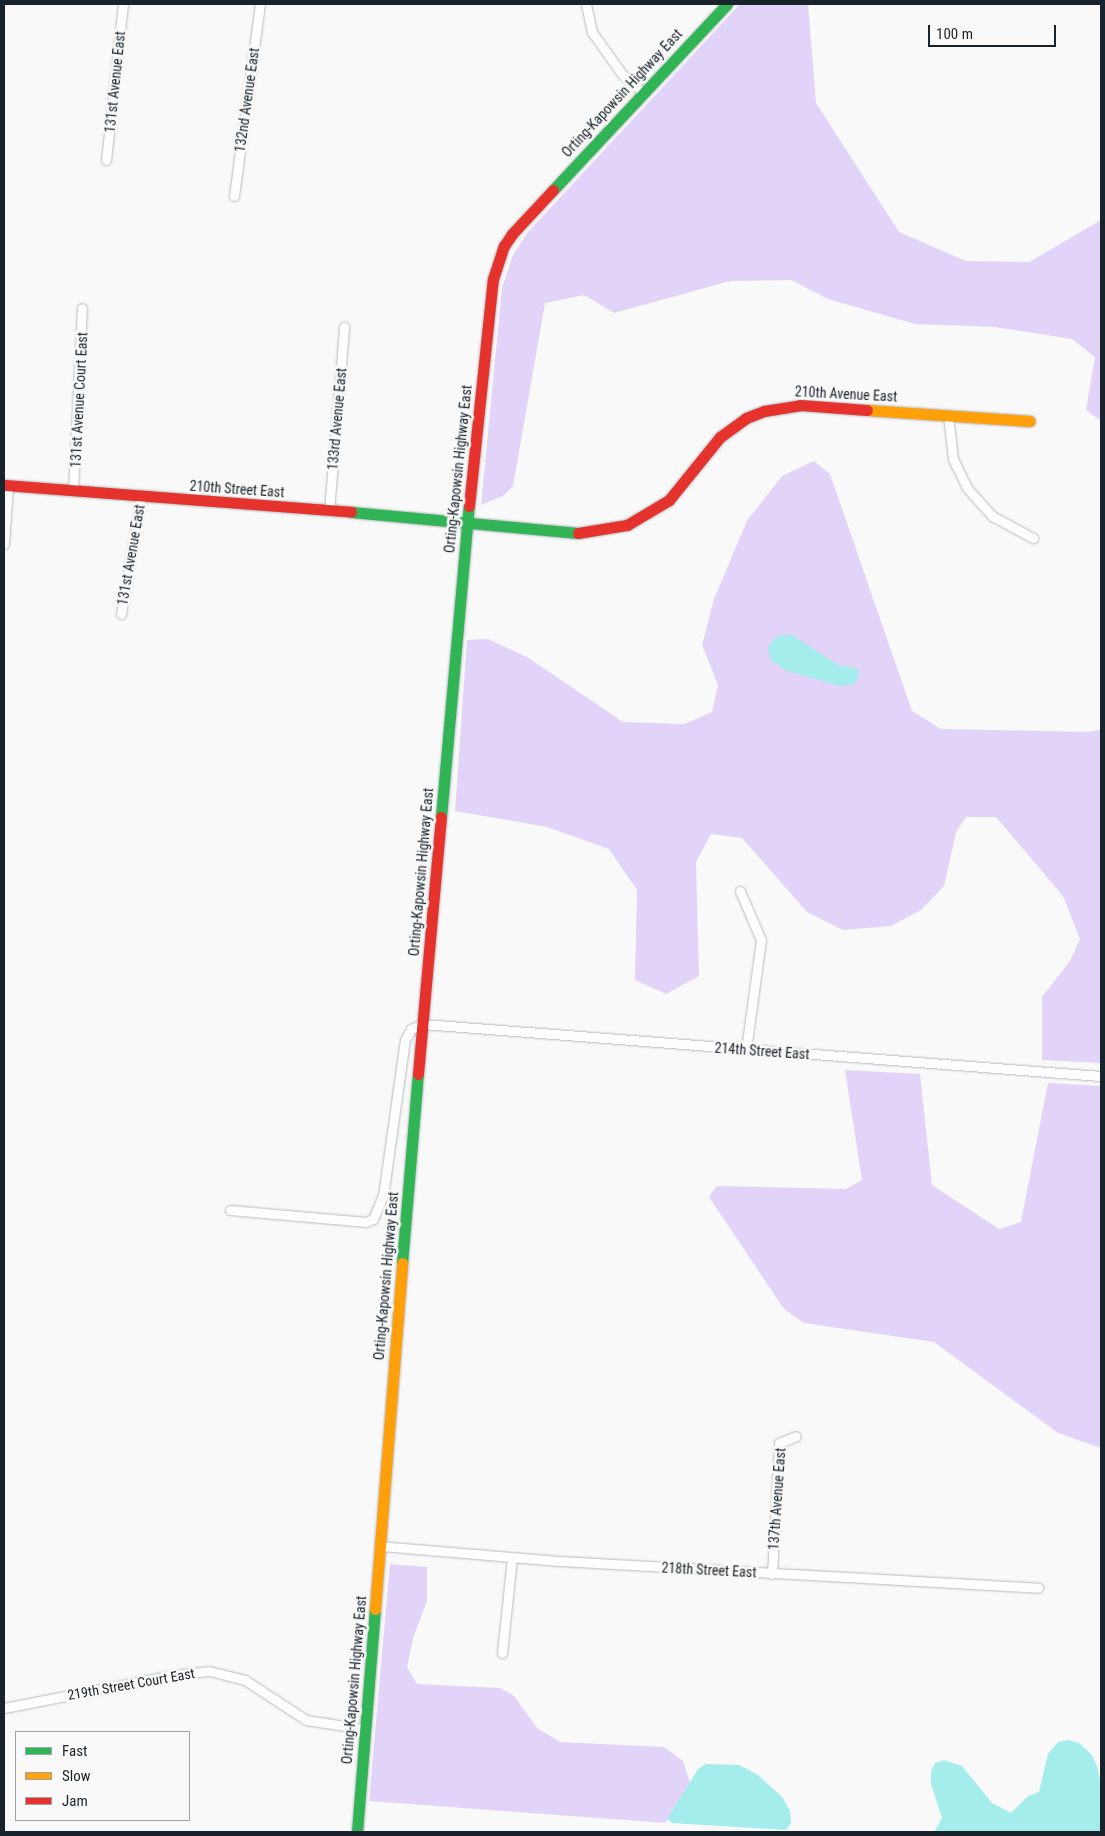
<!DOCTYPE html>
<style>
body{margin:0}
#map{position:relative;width:1105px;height:1836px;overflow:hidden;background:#f9f9f9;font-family:"Roboto Condensed",sans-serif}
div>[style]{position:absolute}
.forest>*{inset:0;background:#e1d4f8}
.water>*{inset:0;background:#a5ecec}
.roads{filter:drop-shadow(0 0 1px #b6bbbf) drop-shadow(0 0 1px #b6bbbf)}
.street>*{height:9px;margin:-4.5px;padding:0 4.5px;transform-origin:4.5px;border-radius:4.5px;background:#fefefe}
.fast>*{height:11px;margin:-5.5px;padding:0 5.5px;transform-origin:5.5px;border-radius:5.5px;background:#30b455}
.slow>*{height:11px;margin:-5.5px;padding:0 5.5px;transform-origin:5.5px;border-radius:5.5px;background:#ff9f0a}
.jam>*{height:11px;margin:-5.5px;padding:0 5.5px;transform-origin:5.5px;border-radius:5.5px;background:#e5322d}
span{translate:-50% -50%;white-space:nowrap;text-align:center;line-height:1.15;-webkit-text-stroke:5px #f9f9f9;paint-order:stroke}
.street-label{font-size:14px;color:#19232c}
.frame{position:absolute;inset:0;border:5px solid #19232c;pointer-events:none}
.legend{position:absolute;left:15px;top:1731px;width:175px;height:90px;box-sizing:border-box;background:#f9f9f9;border:1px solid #9fa3a7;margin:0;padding:6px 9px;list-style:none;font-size:15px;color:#19232c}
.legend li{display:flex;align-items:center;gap:10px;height:25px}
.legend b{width:25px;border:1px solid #9fa3a7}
.scale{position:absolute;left:928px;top:25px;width:128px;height:22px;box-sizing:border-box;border:2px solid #19232c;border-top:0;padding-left:6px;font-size:15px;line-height:18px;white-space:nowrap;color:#19232c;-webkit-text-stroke:4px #f9f9f9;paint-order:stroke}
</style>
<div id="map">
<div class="forest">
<i style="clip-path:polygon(740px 4px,808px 4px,816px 103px,899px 232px,966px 261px,1029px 262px,1101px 220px,1101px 421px,1086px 410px,1095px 357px,1072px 339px,995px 327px,915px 324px,828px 299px,791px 280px,730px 281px,614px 313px,584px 295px,545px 303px,513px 486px,503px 496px,481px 505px,502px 288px,513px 255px,528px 232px)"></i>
<i style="clip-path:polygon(814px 461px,830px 474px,912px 711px,941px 729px,1088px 732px,1101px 730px,1101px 1063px,1042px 1060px,1042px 997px,1070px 961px,1080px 939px,1063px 896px,996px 817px,966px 817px,956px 832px,944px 886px,921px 910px,891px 926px,843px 930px,807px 912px,742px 838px,711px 834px,696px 862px,699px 976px,666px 994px,635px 980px,637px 890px,609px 849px,547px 827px,455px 811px,467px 640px,488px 639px,527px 657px,623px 722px,684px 724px,712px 712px,718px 685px,702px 645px,714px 599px,747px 521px,782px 476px)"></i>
<i style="clip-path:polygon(845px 1070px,920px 1074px,932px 1185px,999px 1229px,1021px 1222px,1048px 1083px,1101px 1086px,1101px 1448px,1058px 1433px,934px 1342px,804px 1323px,784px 1309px,709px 1197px,717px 1186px,846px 1189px,862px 1180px)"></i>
<i style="clip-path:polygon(390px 1564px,427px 1567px,427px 1601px,414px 1635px,407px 1667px,417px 1684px,500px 1688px,514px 1696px,537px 1728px,560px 1742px,664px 1747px,683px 1761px,690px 1782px,665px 1823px,369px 1801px)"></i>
</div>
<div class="water">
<i style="clip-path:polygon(780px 635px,792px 635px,838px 665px,857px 668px,859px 676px,854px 684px,841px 686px,787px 671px,772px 661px,768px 651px,771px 642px)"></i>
<i style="clip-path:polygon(1068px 1740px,1079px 1743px,1091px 1754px,1097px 1766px,1101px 1785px,1101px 1832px,934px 1832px,942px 1818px,931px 1784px,931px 1772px,935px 1763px,944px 1760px,962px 1766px,992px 1803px,1011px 1813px,1028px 1796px,1039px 1792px,1048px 1754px,1058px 1742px)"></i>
<i style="clip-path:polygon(706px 1764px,739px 1765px,758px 1775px,782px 1797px,790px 1811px,791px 1823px,786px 1830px,672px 1823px,667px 1819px,698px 1769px)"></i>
</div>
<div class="roads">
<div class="street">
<i style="left:586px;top:4px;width:29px;rotate:78deg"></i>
<i style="left:592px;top:32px;width:52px;rotate:54.5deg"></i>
<i style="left:622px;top:74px;width:28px;rotate:42deg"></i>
<i style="left:106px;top:160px;width:157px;rotate:-83.8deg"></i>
<i style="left:234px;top:196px;width:194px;rotate:-82.3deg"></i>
<i style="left:948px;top:415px;width:44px;rotate:83.5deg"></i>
<i style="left:953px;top:459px;width:32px;rotate:64deg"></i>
<i style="left:967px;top:488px;width:38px;rotate:48deg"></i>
<i style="left:992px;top:516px;width:47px;rotate:28.2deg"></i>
<i style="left:73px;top:491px;width:183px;rotate:-87.2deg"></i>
<i style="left:329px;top:511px;width:185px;rotate:-85.3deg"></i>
<i style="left:4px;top:544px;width:58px;rotate:-86.1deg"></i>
<i style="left:121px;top:614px;width:119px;rotate:-80.3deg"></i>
<i style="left:740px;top:891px;width:53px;rotate:66.8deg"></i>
<i style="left:761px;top:940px;width:110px;rotate:97.8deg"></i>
<i style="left:230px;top:1210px;width:137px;rotate:5deg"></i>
<i style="left:366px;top:1222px;width:8px;rotate:-23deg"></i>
<i style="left:373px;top:1219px;width:25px;rotate:-67deg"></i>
<i style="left:383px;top:1196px;width:158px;rotate:-82deg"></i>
<i style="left:405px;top:1040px;width:13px;rotate:-61deg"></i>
<i style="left:411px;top:1029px;width:13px;rotate:-23deg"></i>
<i style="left:423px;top:1024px;width:680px;rotate:4.39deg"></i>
<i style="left:380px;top:1546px;width:181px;rotate:4.8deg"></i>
<i style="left:560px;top:1561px;width:479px;rotate:3.2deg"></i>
<i style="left:772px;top:1574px;width:131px;rotate:-86.9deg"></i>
<i style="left:779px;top:1443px;width:18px;rotate:-22deg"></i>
<i style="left:502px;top:1653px;width:96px;rotate:-84deg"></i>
<i style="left:4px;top:1708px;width:171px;rotate:-11.1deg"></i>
<i style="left:172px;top:1675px;width:37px;rotate:-6deg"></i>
<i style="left:209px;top:1671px;width:37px;rotate:14deg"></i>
<i style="left:245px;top:1680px;width:73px;rotate:33.3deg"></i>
<i style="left:306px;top:1720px;width:60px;rotate:8.7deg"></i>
</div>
<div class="fast">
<i style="left:553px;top:190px;width:255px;rotate:-46.9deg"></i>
<i style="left:351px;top:512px;width:228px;rotate:5.3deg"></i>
<i style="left:441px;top:817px;width:312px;rotate:-84.9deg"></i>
<i style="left:402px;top:1263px;width:190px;rotate:-85.2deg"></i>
<i style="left:357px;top:1832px;width:224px;rotate:-85.4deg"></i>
</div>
<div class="slow">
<i style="left:867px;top:410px;width:163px;rotate:3.9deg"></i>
<i style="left:375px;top:1609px;width:347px;rotate:-85.5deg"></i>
</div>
<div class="jam">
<i style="left:4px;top:485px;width:348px;rotate:4.4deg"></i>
<i style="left:469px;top:506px;width:228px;rotate:-84deg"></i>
<i style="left:493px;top:279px;width:35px;rotate:-72deg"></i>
<i style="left:504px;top:246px;width:14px;rotate:-56deg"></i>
<i style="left:512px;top:234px;width:60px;rotate:-47deg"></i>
<i style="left:578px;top:533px;width:50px;rotate:-9.3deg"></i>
<i style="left:627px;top:525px;width:49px;rotate:-30.8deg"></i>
<i style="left:669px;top:500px;width:81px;rotate:-51deg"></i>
<i style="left:720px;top:437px;width:32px;rotate:-36deg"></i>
<i style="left:746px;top:418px;width:19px;rotate:-21deg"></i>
<i style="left:764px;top:411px;width:36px;rotate:-9deg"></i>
<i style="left:800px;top:405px;width:67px;rotate:4.3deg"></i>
<i style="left:418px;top:1074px;width:258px;rotate:-84.9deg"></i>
</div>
</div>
<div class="street-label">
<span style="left:115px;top:82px;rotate:-84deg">131st Avenue East</span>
<span style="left:622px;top:93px;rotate:-47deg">Orting-Kapowsin Highway East</span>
<span style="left:247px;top:100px;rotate:-82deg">132nd Avenue East</span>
<span style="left:846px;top:394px;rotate:3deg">210th Avenue East</span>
<span style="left:79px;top:400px;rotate:-87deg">131st Avenue Court East</span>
<span style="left:337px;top:419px;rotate:-85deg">133rd Avenue East</span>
<span style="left:458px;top:469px;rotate:-84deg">Orting-Kapowsin Highway East</span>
<span style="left:237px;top:489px;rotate:4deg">210th Street East</span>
<span style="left:131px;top:555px;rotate:-80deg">131st Avenue East</span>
<span style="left:421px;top:872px;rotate:-85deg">Orting-Kapowsin Highway East</span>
<span style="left:762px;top:1051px;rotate:4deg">214th Street East</span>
<span style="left:386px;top:1276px;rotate:-85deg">Orting-Kapowsin Highway East</span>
<span style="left:777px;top:1499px;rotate:-86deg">137th Avenue East</span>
<span style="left:709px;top:1570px;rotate:3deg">218th Street East</span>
<span style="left:354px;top:1680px;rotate:-85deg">Orting-Kapowsin Highway East</span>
<span style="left:131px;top:1684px;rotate:-10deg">219th Street Court East</span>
</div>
<div class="frame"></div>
<ul class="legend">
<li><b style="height:6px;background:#30b455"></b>Fast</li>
<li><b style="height:6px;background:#ff9f0a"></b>Slow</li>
<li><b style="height:6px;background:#e5322d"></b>Jam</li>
</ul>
<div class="scale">100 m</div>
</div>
